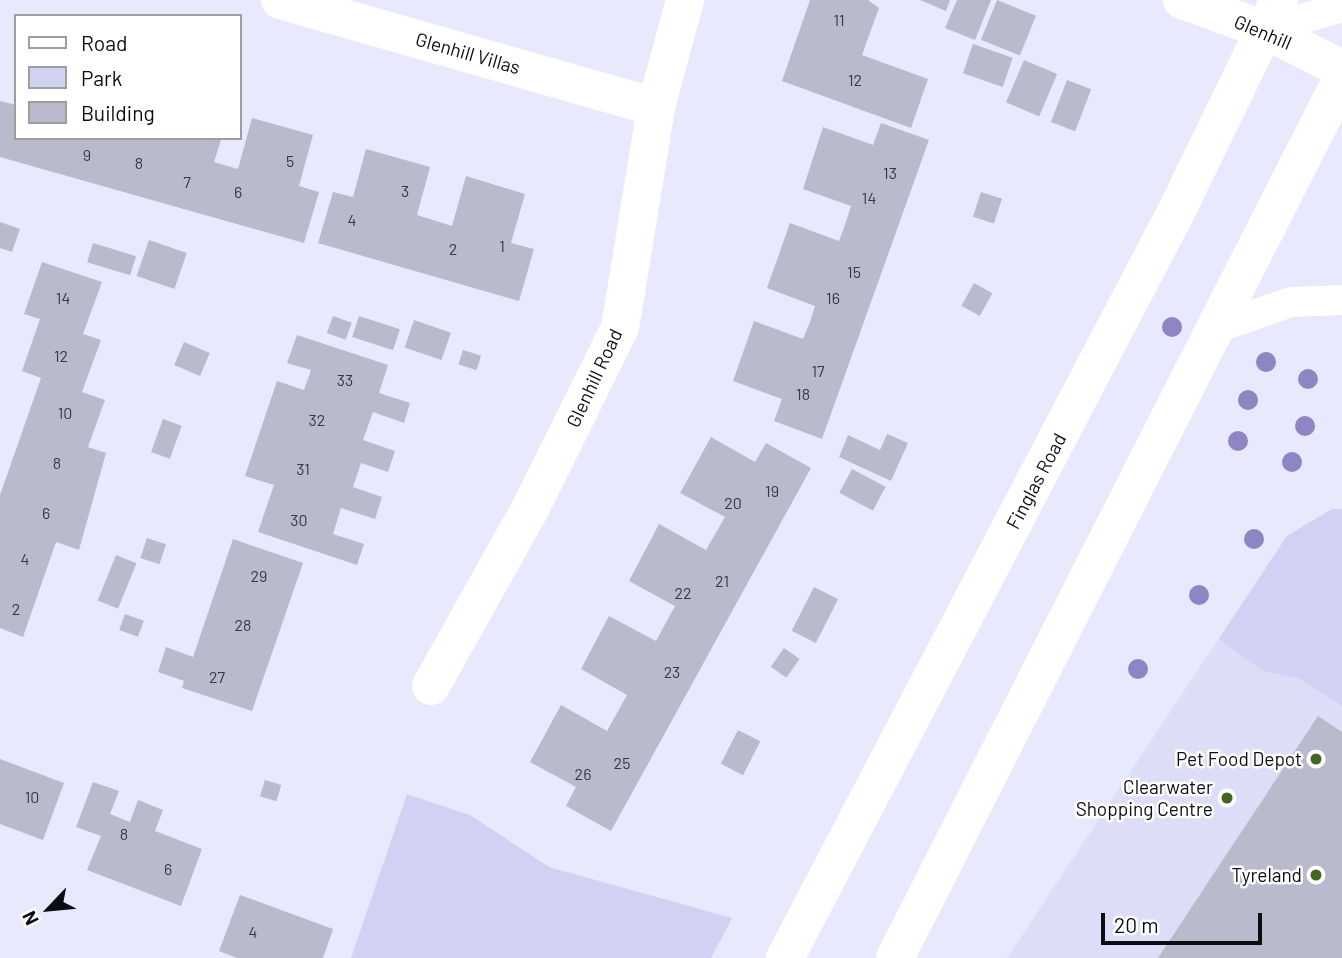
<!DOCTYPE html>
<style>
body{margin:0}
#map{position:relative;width:1342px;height:958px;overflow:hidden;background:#e8e9fd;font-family:Barlow,sans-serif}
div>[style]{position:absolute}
.built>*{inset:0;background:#dcddf7}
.green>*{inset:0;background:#d1d2f3}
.building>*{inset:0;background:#babacd;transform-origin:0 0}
.service>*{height:30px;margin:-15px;padding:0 15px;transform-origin:15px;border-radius:15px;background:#fff}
.minor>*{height:38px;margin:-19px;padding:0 19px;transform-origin:19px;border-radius:19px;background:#fff}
.secondary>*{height:38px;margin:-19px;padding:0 19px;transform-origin:19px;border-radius:19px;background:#fff}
.trees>*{width:20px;height:20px;margin:-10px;border-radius:50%;background:#8d86c3}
.dots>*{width:19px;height:19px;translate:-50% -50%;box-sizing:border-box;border:4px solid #fff;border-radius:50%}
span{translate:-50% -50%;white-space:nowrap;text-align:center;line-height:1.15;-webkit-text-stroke:5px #fff;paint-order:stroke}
.number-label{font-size:16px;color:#383842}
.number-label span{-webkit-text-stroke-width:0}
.street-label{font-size:19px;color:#0c0c13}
.poi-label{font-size:19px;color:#0c0c13}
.right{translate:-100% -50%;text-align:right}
.legend{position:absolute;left:14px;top:14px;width:228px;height:126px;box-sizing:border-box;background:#fff;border:2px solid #9e9ea1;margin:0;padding:9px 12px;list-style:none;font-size:21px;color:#0c0c13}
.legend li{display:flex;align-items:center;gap:14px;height:35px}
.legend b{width:35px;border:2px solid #9e9ea1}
.north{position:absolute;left:14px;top:874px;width:70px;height:70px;-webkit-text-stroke:5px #fff;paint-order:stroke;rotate:244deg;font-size:19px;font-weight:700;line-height:28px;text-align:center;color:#0c0c13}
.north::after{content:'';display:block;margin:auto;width:24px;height:32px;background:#0c0c13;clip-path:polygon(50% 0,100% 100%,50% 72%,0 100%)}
.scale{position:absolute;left:1101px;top:913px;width:161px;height:32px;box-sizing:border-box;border:4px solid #0c0c13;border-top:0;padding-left:9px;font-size:21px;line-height:24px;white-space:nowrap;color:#0c0c13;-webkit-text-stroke:5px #fff;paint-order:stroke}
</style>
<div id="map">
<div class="built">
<i style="clip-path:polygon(1332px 509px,1342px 509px,1342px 958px,1007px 958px,1287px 536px)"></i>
</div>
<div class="green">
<i style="clip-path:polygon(1332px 509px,1342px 509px,1342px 706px,1301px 679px,1263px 671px,1219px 639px,1287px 536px)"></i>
<i style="clip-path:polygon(407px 794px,470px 815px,549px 867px,732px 918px,711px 958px,351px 958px)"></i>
</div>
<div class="building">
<i style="clip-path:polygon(810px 0,868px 0,879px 8px,862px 55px,928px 79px,911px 128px,782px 81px)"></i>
<i style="clip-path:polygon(920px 0,950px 0,946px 11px)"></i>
<i style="clip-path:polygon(957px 0,991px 0,975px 40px,945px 28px)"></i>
<i style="left:997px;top:0;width:42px;height:43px;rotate:22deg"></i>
<i style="left:973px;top:44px;width:42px;height:31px;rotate:19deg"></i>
<i style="left:1024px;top:60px;width:36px;height:46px;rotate:23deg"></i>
<i style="left:1067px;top:80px;width:26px;height:45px;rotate:21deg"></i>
<i style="clip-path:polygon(0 101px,16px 105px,16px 138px,213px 138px,221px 140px,214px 162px,238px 169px,252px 118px,313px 135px,299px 186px,319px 192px,304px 243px,0 157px)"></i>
<i style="clip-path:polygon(881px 123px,929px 140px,822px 439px,774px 421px,782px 399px,733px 381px,754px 321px,803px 339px,810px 322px,815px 306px,767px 288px,790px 223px,839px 241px,846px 222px,851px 206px,803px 189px,823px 127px,873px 145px)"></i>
<i style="clip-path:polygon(366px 149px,430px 167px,417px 215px,452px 226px,466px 176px,525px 194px,511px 243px,534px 249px,519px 301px,318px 243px,333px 192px,353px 197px)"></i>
<i style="left:981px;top:192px;width:22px;height:26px;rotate:18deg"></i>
<i style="clip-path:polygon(0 222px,20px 229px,12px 252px,0 248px)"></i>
<i style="left:149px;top:240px;width:40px;height:38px;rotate:19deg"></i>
<i style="left:93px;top:243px;width:45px;height:20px;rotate:17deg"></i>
<i style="clip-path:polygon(42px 262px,102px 282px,83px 334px,101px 340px,82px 392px,105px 400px,88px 447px,106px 453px,79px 550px,56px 542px,23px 637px,0 628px,0 495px,41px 378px,22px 371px,40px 319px,24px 314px)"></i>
<i style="left:974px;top:283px;width:21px;height:26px;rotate:29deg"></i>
<i style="left:333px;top:316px;width:20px;height:18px;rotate:20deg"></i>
<i style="left:359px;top:316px;width:43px;height:22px;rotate:18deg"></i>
<i style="left:414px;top:320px;width:39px;height:29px;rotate:19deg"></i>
<i style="clip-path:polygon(297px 335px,388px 365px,379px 393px,410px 403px,404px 423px,373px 412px,363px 440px,395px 451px,388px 472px,361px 463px,353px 487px,382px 497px,375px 519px,341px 508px,333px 534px,364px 544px,357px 565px,258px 532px,274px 485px,245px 476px,277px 381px,304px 390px,311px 370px,287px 363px)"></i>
<i style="left:184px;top:342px;width:28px;height:25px;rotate:23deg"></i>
<i style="left:463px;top:350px;width:19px;height:15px;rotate:18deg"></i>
<i style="left:163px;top:419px;width:20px;height:35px;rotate:20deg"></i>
<i style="clip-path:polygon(887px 434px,908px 443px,891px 481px,839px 457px,848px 435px,880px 450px)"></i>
<i style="clip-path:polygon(711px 437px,755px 462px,766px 443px,811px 468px,611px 831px,566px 806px,576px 787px,530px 762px,561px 705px,607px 731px,627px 695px,581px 669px,609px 616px,656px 641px,675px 606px,629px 581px,659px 524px,706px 550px,725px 517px,680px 493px)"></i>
<i style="left:852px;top:469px;width:38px;height:27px;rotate:28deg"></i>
<i style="left:147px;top:538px;width:20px;height:21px;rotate:18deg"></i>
<i style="clip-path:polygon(233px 539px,303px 563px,252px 711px,182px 688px,184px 681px,158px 672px,166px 647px,193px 657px)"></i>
<i style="left:116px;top:555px;width:22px;height:49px;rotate:22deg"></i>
<i style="left:814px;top:587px;width:27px;height:49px;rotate:27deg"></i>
<i style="left:125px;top:614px;width:20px;height:17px;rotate:20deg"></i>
<i style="left:784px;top:648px;width:19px;height:23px;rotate:35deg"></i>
<i style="clip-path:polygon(1318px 716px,1342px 732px,1342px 958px,1158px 958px)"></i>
<i style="left:738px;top:730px;width:25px;height:38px;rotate:27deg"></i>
<i style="clip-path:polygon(0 759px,64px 783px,43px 840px,0 824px)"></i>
<i style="left:265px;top:780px;width:17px;height:17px;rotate:17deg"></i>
<i style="clip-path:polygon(93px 782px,119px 791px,110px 814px,130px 822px,138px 800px,163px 810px,155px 831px,202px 849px,181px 906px,87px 870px,101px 836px,76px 827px)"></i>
<i style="clip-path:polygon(240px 895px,333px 929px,323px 958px,237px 958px,219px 951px)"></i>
</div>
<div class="service">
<i style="left:1265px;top:30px;width:80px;rotate:-16.6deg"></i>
<i style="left:1211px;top:330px;width:85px;rotate:-19.3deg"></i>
<i style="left:1291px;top:302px;width:51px;rotate:-2.2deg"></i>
</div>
<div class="minor">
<i style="left:280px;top:0;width:391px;rotate:15.9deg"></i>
<i style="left:1182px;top:0;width:88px;rotate:19.9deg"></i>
<i style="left:1265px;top:30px;width:86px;rotate:26.9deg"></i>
<i style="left:431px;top:686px;width:203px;rotate:-60.8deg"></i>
<i style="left:530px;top:509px;width:202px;rotate:-63.6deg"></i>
<i style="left:620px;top:328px;width:224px;rotate:-80.7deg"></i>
<i style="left:656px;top:107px;width:111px;rotate:-74.8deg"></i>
</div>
<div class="secondary">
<i style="left:785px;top:958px;width:842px;rotate:-62.34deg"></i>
<i style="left:1176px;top:212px;width:236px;rotate:-64.1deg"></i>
<i style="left:895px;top:958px;width:986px;rotate:-63.05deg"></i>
</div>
<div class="trees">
<i style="left:1172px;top:327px"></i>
<i style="left:1266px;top:362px"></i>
<i style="left:1308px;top:379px"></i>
<i style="left:1248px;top:400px"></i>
<i style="left:1305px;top:426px"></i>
<i style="left:1238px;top:441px"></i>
<i style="left:1292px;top:462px"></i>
<i style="left:1254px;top:539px"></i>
<i style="left:1199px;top:595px"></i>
<i style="left:1138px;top:669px"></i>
</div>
<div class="dots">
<i style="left:1316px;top:759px;background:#406722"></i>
<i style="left:1227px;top:798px;background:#406722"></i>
<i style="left:1316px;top:875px;background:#406722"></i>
</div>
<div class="number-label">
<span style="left:839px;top:20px">11</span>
<span style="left:855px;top:80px">12</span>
<span style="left:87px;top:155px">9</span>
<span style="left:290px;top:161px">5</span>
<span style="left:139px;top:163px">8</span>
<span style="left:890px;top:173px">13</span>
<span style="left:187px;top:182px">7</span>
<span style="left:405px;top:191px">3</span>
<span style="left:238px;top:192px">6</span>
<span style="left:869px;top:198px">14</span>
<span style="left:352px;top:220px">4</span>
<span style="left:502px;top:246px">1</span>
<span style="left:453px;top:249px">2</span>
<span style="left:854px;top:272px">15</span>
<span style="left:63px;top:298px">14</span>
<span style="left:833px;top:298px">16</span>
<span style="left:61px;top:356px">12</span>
<span style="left:818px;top:371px">17</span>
<span style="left:345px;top:380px">33</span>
<span style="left:803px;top:394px">18</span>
<span style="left:65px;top:413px">10</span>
<span style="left:317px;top:420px">32</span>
<span style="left:57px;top:463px">8</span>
<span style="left:303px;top:469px">31</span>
<span style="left:772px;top:491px">19</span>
<span style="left:733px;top:503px">20</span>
<span style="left:46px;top:513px">6</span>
<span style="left:299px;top:520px">30</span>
<span style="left:25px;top:559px">4</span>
<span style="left:259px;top:576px">29</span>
<span style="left:722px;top:581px">21</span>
<span style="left:683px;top:593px">22</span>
<span style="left:16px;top:609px">2</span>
<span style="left:243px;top:625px">28</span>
<span style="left:672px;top:672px">23</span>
<span style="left:217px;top:677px">27</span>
<span style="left:622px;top:763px">25</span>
<span style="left:583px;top:774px">26</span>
<span style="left:32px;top:797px">10</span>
<span style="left:124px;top:834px">8</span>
<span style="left:168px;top:869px">6</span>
<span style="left:253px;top:932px">4</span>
</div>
<div class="street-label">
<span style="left:1263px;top:32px;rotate:23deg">Glenhill</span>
<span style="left:468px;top:53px;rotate:16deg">Glenhill Villas</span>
<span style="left:594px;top:378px;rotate:-65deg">Glenhill Road</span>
<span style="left:1036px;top:481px;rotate:-62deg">Finglas Road</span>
</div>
<div class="poi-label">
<span class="right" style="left:1302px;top:759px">Pet Food Depot</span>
<span class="right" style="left:1213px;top:798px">Clearwater<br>Shopping Centre</span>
<span class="right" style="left:1302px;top:875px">Tyreland</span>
</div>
<ul class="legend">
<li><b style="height:9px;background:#fff"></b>Road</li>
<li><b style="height:19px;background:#d1d2f3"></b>Park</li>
<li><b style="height:19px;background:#babacd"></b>Building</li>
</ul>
<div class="north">N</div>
<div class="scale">20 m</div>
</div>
